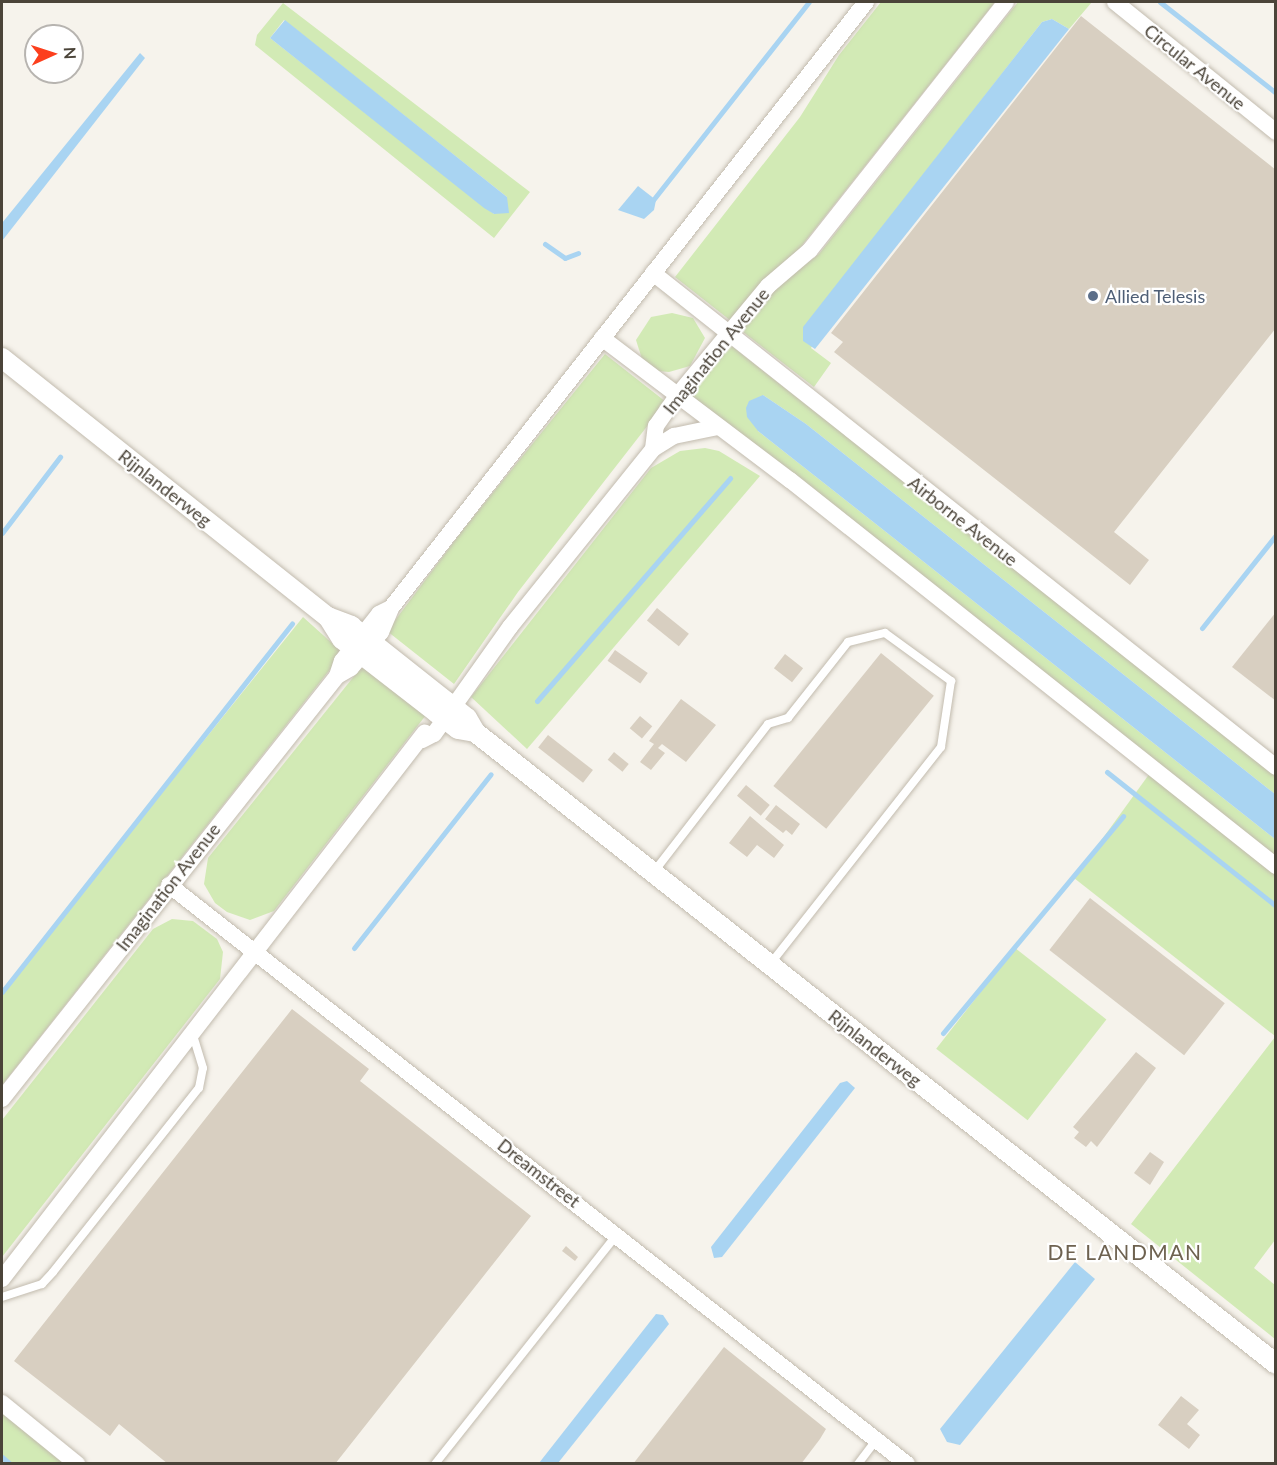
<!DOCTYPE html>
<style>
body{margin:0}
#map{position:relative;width:1277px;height:1465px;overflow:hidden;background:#f6f3ec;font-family:Lato,sans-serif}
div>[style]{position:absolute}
.green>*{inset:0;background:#d2eab5;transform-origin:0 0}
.water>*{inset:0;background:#a9d4f2}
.stream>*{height:5px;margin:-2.5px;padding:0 2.5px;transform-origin:2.5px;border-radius:2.5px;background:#a9d4f2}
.building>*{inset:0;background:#d8cfc1;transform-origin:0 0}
.roads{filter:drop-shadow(0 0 2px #c2bbae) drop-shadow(0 0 2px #c2bbae)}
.service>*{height:8px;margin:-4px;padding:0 4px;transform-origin:4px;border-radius:4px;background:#fff}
.minor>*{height:16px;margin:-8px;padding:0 8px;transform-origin:8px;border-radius:8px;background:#fff}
.tertiary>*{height:20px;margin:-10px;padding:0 10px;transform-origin:10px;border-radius:10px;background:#fff}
.dots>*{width:16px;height:16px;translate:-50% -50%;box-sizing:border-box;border:3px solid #fff;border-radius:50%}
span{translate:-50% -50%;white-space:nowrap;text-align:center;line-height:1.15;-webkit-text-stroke:4.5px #fff;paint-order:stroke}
.street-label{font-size:18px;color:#4b4439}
.service-label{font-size:18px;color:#4e5e75}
.left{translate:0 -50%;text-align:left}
.quarter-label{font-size:21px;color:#6e6250;letter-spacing:1.5px}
.frame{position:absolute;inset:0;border:3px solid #4b4439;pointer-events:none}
.north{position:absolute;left:24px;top:24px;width:60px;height:60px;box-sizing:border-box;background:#fff;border:2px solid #b7b4b0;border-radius:50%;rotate:87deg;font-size:16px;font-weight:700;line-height:24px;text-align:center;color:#4b4439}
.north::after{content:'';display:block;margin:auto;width:21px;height:27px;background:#fc3f1d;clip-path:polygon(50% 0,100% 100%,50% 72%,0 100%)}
</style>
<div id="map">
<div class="green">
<i style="clip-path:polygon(881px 2px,995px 2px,799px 249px,731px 321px,675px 277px,800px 117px,839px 55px)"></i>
<i style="clip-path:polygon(1018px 2px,1092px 2px,1069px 29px,1052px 19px,1042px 22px,913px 188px,811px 348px,831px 363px,814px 387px,738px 328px,778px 285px,819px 254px)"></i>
<i style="clip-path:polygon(evenodd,283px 3px,530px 192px,494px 238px,255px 45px,257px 35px,283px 3px,284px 20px,507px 197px,494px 214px,270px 38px,284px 20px)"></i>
<i style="clip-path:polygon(672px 313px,693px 318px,705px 338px,690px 366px,669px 372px,658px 371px,642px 359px,636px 340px,651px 317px)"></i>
<i style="clip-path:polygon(729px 344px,1275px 774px,1275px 794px,806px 424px,763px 395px,758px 431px,1275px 839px,1275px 859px,692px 396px,691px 391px)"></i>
<i style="clip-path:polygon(605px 354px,666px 402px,518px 592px,454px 684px,387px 631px,462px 531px)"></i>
<i style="clip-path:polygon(705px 448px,719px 451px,760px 476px,527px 749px,471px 697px,651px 468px,680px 451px)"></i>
<i style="clip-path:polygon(303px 617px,343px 653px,2px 1085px,2px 992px)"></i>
<i style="clip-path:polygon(363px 665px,426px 715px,274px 911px,250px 920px,227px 912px,215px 903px,204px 884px,208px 858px)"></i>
<i style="clip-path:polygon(1150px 773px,1275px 872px,1275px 1036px,1074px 878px)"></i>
<i style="clip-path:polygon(172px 919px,193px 921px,217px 939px,223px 952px,220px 979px,2px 1257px,2px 1120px,153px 929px)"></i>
<i style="left:1015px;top:948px;width:116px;height:128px;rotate:38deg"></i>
<i style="clip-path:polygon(1275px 1037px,1275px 1240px,1254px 1268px,1275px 1285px,1275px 1339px,1131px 1224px)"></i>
<i style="clip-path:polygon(2px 1412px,67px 1463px,2px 1463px)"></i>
</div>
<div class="water">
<i style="clip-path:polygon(1052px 19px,1069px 29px,815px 349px,803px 341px,803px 327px,1042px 22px)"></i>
<i style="clip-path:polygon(285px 20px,507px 197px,509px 213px,494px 214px,484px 208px,270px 38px)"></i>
<i style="clip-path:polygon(140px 53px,145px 58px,2px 241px,2px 223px)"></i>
<i style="clip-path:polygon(638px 186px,656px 200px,654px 210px,644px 219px,618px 210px)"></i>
<i style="clip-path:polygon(763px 395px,806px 424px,1275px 794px,1275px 839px,758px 431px,747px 417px,746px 408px,749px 401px)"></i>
<i style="clip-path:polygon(847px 1081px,855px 1088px,722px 1257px,714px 1258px,711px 1247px,840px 1083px)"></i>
<i style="clip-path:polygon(1075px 1262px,1095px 1279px,960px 1445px,947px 1442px,940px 1429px)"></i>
<i style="clip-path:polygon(656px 1314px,663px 1315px,669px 1324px,558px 1463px,539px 1463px)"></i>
</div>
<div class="stream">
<i style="left:1160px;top:2px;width:147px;rotate:38.1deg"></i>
<i style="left:653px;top:200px;width:252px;rotate:-51.8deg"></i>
<i style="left:545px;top:244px;width:24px;rotate:35deg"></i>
<i style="left:565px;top:258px;width:14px;rotate:-21deg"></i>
<i style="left:2px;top:533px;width:96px;rotate:-52.7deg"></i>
<i style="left:1202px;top:628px;width:119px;rotate:-51.5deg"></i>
<i style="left:537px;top:701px;width:295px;rotate:-49.1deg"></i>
<i style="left:1107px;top:772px;width:216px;rotate:38.4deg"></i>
<i style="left:354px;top:948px;width:221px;rotate:-51.8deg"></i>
<i style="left:2px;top:992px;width:469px;rotate:-51.8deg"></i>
<i style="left:943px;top:1033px;width:282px;rotate:-50.3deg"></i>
<i style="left:2px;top:1457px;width:11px;rotate:41deg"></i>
</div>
<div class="building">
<i style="clip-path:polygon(1081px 16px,1276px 170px,1276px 328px,1114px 532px,1149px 560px,1130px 585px,834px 352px,843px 342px,831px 333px)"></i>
<i style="left:657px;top:608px;width:41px;height:16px;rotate:39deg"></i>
<i style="clip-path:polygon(1276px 612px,1276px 701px,1232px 667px)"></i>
<i style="left:615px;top:650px;width:40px;height:13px;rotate:35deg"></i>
<i style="left:881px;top:653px;width:68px;height:171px;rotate:39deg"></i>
<i style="left:785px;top:654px;width:23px;height:18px;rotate:38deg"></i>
<i style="clip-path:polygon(681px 699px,716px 725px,686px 762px,662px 744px,658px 748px,665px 753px,651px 770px,640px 762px,654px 744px,649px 741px)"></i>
<i style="left:640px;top:716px;width:16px;height:16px;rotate:40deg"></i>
<i style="left:548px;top:735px;width:57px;height:16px;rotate:38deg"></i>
<i style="left:614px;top:752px;width:19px;height:10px;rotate:39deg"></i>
<i style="left:746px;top:785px;width:31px;height:14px;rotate:40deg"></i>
<i style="clip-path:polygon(776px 805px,800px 824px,792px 835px,786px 830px,783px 833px,765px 819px)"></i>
<i style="clip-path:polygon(750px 816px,784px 845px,774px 858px,757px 845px,747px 857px,729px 843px)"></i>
<i style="left:1090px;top:898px;width:171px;height:66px;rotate:38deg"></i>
<i style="clip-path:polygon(292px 1009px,369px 1069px,360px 1081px,531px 1216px,335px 1464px,168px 1464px,119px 1424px,110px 1436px,14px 1361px)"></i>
<i style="clip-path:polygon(1136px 1052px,1156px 1068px,1097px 1147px,1091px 1141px,1086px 1147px,1074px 1138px,1079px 1132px,1073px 1127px)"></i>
<i style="clip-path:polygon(1150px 1152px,1164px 1162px,1150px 1185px,1134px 1173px)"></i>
<i style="clip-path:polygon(566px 1246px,578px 1257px,575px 1261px,562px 1251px)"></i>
<i style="clip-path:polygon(724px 1347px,826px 1429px,820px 1439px,801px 1464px,633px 1464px)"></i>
<i style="clip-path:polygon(1181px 1396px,1199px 1410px,1187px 1424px,1200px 1435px,1189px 1449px,1158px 1425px)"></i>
</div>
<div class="roads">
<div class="service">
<i style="left:653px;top:873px;width:188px;rotate:-52.3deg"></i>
<i style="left:768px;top:724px;width:21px;rotate:-17deg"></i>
<i style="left:788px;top:718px;width:97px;rotate:-51.7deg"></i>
<i style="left:848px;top:642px;width:38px;rotate:-14deg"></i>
<i style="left:885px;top:633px;width:82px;rotate:36deg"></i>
<i style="left:951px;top:681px;width:67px;rotate:98.6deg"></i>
<i style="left:941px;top:747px;width:276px;rotate:128.2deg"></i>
<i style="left:2px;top:1297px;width:42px;rotate:-18deg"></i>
<i style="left:42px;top:1284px;width:16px;rotate:-47deg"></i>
<i style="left:53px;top:1272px;width:235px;rotate:-51.6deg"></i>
<i style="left:199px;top:1088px;width:20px;rotate:-79deg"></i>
<i style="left:203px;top:1068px;width:37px;rotate:-107deg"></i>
<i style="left:435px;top:1464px;width:293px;rotate:-51.6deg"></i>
<i style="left:858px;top:1464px;width:31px;rotate:-53deg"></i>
</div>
<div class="minor">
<i style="left:1115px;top:2px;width:207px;rotate:38.9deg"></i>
<i style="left:653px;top:273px;width:795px;rotate:38.41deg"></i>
<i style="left:602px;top:338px;width:236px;rotate:37.1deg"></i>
<i style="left:790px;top:480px;width:621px;rotate:38.46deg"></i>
<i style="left:653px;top:449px;width:25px;rotate:-32deg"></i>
<i style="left:674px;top:436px;width:45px;rotate:-11.6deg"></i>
<i style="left:337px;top:676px;width:16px;rotate:-30deg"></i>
<i style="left:351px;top:668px;width:47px;rotate:-50.2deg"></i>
<i style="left:381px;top:632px;width:26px;rotate:-67deg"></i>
<i style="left:422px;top:740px;width:13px;rotate:-27deg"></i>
<i style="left:434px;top:734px;width:131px;rotate:-54.6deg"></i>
<i style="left:510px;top:627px;width:228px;rotate:-51.2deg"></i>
<i style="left:653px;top:449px;width:23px;rotate:-83deg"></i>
<i style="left:656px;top:426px;width:35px;rotate:-55deg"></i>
<i style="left:676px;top:397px;width:144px;rotate:-50.3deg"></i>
<i style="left:768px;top:286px;width:55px;rotate:-40.6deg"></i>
<i style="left:810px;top:250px;width:316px;rotate:-51.7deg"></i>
<i style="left:169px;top:885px;width:938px;rotate:38.12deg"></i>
<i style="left:2px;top:1099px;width:540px;rotate:-51.62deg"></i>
<i style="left:337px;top:676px;width:16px;rotate:-72deg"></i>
<i style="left:342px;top:661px;width:60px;rotate:-51.8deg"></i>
<i style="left:379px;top:614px;width:13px;rotate:-27deg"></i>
<i style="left:391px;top:608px;width:770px;rotate:-51.91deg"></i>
<i style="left:2px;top:1279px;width:691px;rotate:-52.28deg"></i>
<i style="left:2px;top:1403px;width:97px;rotate:39.1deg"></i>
</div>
<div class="tertiary">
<i style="left:2px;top:358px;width:416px;rotate:38.5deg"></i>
<i style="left:328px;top:617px;width:25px;rotate:21deg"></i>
<i style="left:351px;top:626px;width:122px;rotate:38.4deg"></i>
<i style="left:447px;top:702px;width:26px;rotate:39deg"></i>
<i style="left:467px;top:718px;width:16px;rotate:60deg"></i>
<i style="left:475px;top:732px;width:1020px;rotate:38.27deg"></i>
<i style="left:328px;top:617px;width:26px;rotate:58deg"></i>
<i style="left:342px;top:639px;width:120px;rotate:37.9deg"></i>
<i style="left:437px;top:713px;width:26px;rotate:37deg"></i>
<i style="left:458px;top:729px;width:17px;rotate:10deg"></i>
</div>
</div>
<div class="dots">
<i style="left:1093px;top:296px;background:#5c6f8a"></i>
</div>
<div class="street-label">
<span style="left:1195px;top:67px;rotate:39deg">Circular Avenue</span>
<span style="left:716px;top:351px;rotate:-51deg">Imagination Avenue</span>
<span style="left:165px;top:488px;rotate:38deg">Rijnlanderweg</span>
<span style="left:963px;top:521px;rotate:38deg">Airborne Avenue</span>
<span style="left:168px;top:887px;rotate:-52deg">Imagination Avenue</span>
<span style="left:875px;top:1048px;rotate:38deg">Rijnlanderweg</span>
<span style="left:539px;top:1173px;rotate:38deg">Dreamstreet</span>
</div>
<div class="service-label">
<span class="left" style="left:1105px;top:296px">Allied Telesis</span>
</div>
<div class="quarter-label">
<span style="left:1125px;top:1252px">DE LANDMAN</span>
</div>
<div class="frame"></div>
<div class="north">N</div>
</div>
